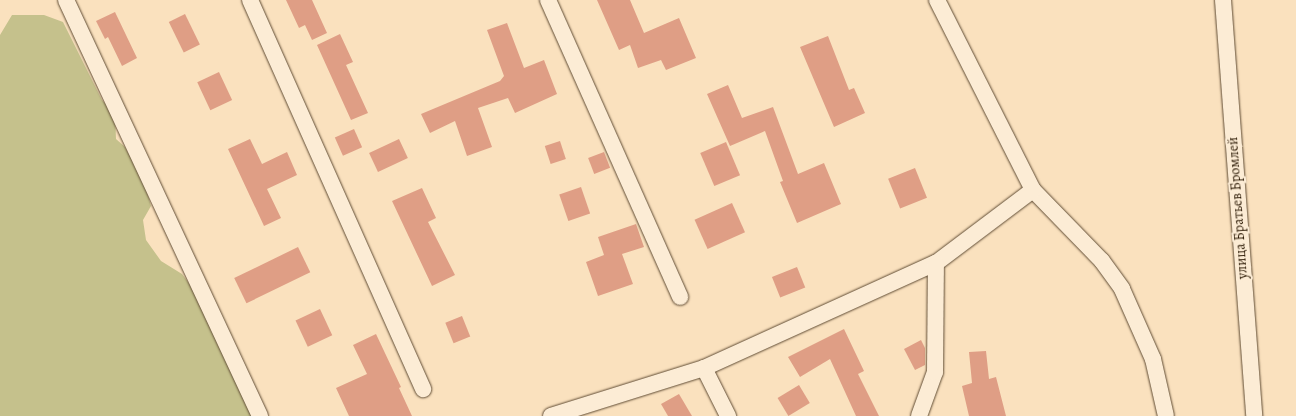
<!DOCTYPE html>
<meta charset="utf-8">
<style>
body{margin:0}
#map{position:relative;width:1296px;height:416px;overflow:hidden;background:#fae1be;font-family:Alegreya,serif}
div>[style]{position:absolute}
.green>*{inset:0;background:#c5c18c}
.building>*{inset:0;background:#df9e85;transform-origin:0 0}
.roads{filter:drop-shadow(0 0 1px #604c34) drop-shadow(0 0 1px #604c34)}
.street>*{height:16px;margin:-8px;padding:0 8px;transform-origin:8px;border-radius:8px;background:#fcecd5}
span{translate:-50% -50%;white-space:nowrap;text-align:center;line-height:1.15;-webkit-text-stroke:4px #fcecd5;paint-order:stroke}
.street-label{font-size:14px;color:#2d1b06}
</style>
<div id="map">
<div class="green">
<i style="clip-path:polygon(12px 15px,44px 15px,63px 22px,102px 100px,115px 114px,116px 139px,125px 147px,144px 181px,151px 206px,143px 220px,146px 240px,161px 261px,182px 274px,203px 302px,259px 416px,0 416px,0 35px)"></i>
</div>
<div class="building">
<i style="clip-path:polygon(286px 0,312px 0,327px 33px,312px 40px,305px 25px,299px 28px)"></i>
<i style="clip-path:polygon(597px 0,630px 0,644px 33px,679px 18px,696px 58px,666px 70px,661px 60px,638px 68px,630px 45px,619px 50px)"></i>
<i style="clip-path:polygon(115px 12px,137px 58px,122px 66px,108px 37px,105px 39px,96px 21px)"></i>
<i style="left:185px;top:14px;width:34px;height:18px;rotate:64deg"></i>
<i style="clip-path:polygon(507px 23px,524px 68px,544px 60px,557px 94px,515px 113px,508px 98px,478px 108px,492px 147px,467px 156px,455px 121px,430px 133px,421px 114px,500px 81px,504px 76px,487px 30px)"></i>
<i style="clip-path:polygon(340px 34px,353px 62px,346px 65px,368px 113px,351px 120px,317px 45px)"></i>
<i style="clip-path:polygon(828px 36px,849px 90px,854px 88px,865px 113px,834px 127px,800px 47px)"></i>
<i style="left:219px;top:72px;width:31px;height:24px;rotate:65deg"></i>
<i style="clip-path:polygon(728px 85px,742px 118px,773px 107px,798px 174px,824px 163px,841px 204px,797px 223px,780px 182px,783px 181px,765px 131px,730px 146px,707px 94px)"></i>
<i style="left:354px;top:129px;width:20px;height:21px;rotate:66deg"></i>
<i style="clip-path:polygon(250px 139px,262px 164px,287px 152px,297px 175px,267px 189px,281px 218px,264px 226px,228px 149px)"></i>
<i style="left:399px;top:139px;width:21px;height:33px;rotate:65deg"></i>
<i style="left:560px;top:141px;width:19px;height:16px;rotate:72deg"></i>
<i style="left:726px;top:142px;width:36px;height:28px;rotate:67deg"></i>
<i style="left:604px;top:152px;width:17px;height:17px;rotate:69deg"></i>
<i style="left:915px;top:168px;width:32px;height:29px;rotate:68deg"></i>
<i style="left:581px;top:187px;width:28px;height:23px;rotate:71deg"></i>
<i style="clip-path:polygon(422px 188px,436px 218px,428px 222px,455px 275px,432px 286px,392px 201px)"></i>
<i style="left:732px;top:203px;width:32px;height:41px;rotate:66deg"></i>
<i style="clip-path:polygon(636px 224px,644px 247px,622px 254px,633px 284px,598px 296px,586px 262px,604px 255px,598px 237px)"></i>
<i style="left:298px;top:247px;width:28px;height:71px;rotate:64deg"></i>
<i style="left:797px;top:267px;width:22px;height:27px;rotate:68deg"></i>
<i style="left:320px;top:309px;width:29px;height:27px;rotate:65deg"></i>
<i style="left:462px;top:316px;width:22px;height:18px;rotate:68deg"></i>
<i style="clip-path:polygon(844px 329px,864px 371px,858px 374px,879px 416px,856px 416px,830px 359px,800px 377px,788px 357px)"></i>
<i style="clip-path:polygon(376px 334px,401px 387px,399px 388px,412px 416px,349px 416px,336px 388px,367px 374px,353px 345px)"></i>
<i style="clip-path:polygon(921px 340px,925px 348px,925px 365px,915px 370px,904px 349px)"></i>
<i style="clip-path:polygon(986px 351px,989px 379px,996px 377px,1006px 416px,969px 416px,962px 386px,972px 383px,969px 352px)"></i>
<i style="left:799px;top:385px;width:21px;height:25px;rotate:59deg"></i>
<i style="clip-path:polygon(679px 394px,692px 416px,668px 416px,661px 404px)"></i>
</div>
<div class="roads">
<div class="street">
<i style="left:66px;top:0;width:459px;rotate:65deg"></i>
<i style="left:250px;top:0;width:426px;rotate:66deg"></i>
<i style="left:548px;top:0;width:325px;rotate:66deg"></i>
<i style="left:937px;top:0;width:213px;rotate:63.2deg"></i>
<i style="left:1033px;top:190px;width:99px;rotate:45.8deg"></i>
<i style="left:1102px;top:261px;width:34px;rotate:54deg"></i>
<i style="left:1122px;top:289px;width:77px;rotate:66.1deg"></i>
<i style="left:1153px;top:359px;width:58px;rotate:77.2deg"></i>
<i style="left:1223px;top:0;width:417px;rotate:85.7deg"></i>
<i style="left:704px;top:368px;width:54px;rotate:63.4deg"></i>
<i style="left:551px;top:416px;width:160px;rotate:-17.4deg"></i>
<i style="left:704px;top:368px;width:255px;rotate:-24.4deg"></i>
<i style="left:936px;top:263px;width:121px;rotate:-37deg"></i>
<i style="left:919px;top:416px;width:47px;rotate:-70deg"></i>
<i style="left:935px;top:372px;width:109px;rotate:-89.5deg"></i>
</div>
</div>
<div class="street-label">
<span style="left:1238px;top:208px;rotate:-94deg">улица Братьев Бромлей</span>
</div>
</div>
